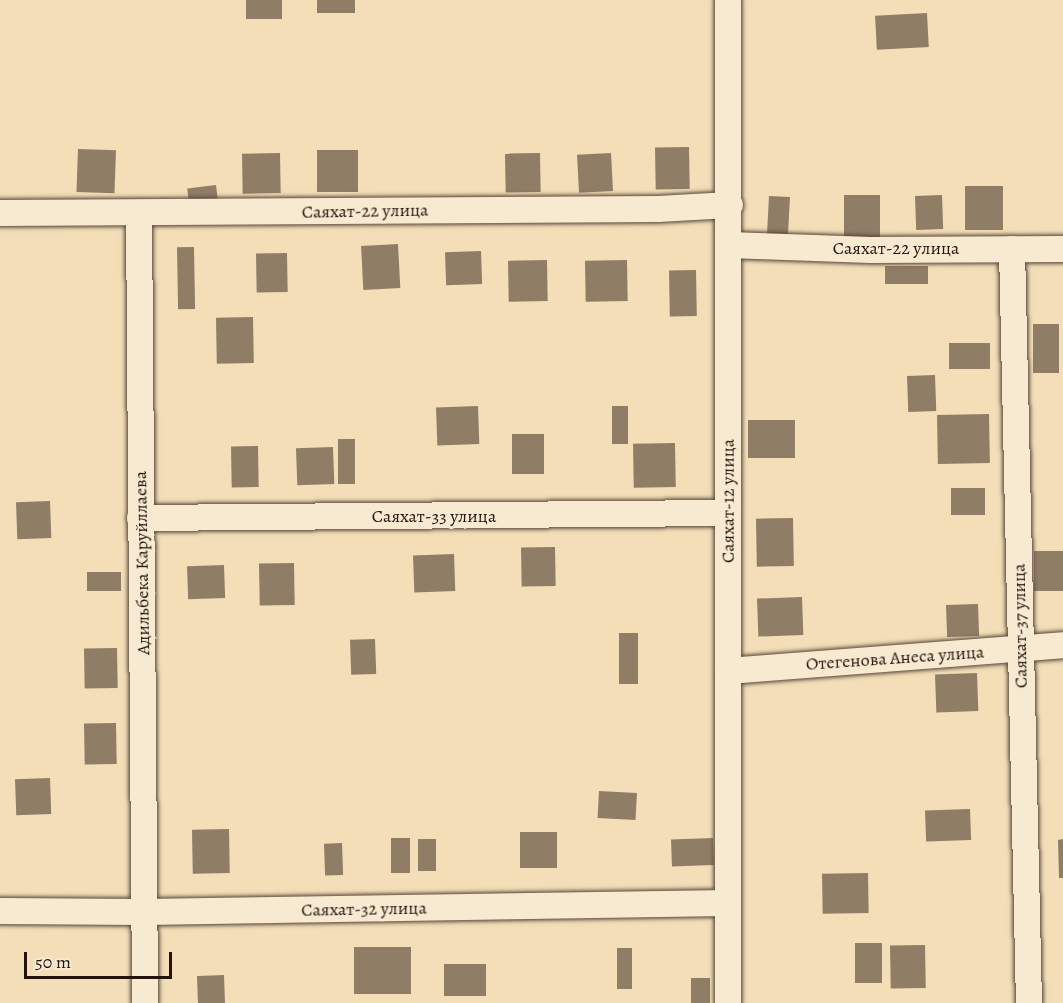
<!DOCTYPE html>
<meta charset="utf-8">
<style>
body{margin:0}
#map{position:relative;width:1063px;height:1003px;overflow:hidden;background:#f3deb8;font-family:Alegreya,serif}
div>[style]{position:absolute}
.building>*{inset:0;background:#8f7d66;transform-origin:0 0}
.roads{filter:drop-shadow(0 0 2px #564638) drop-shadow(0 0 2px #564638)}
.minor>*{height:26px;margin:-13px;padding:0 13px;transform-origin:13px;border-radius:13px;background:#f7ead1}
span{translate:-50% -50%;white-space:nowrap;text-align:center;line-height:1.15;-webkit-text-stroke:6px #f7ead1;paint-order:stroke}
.street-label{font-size:18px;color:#22130d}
.scale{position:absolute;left:24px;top:952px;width:148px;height:27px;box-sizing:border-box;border:3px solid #22130d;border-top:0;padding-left:8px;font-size:18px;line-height:21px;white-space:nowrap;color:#22130d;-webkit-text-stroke:4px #f7ead1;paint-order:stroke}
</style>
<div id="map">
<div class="building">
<i style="left:246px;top:0;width:36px;height:19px"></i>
<i style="left:317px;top:0;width:38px;height:13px"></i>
<i style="left:927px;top:13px;width:34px;height:52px;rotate:87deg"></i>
<i style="left:689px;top:147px;width:42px;height:34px;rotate:89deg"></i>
<i style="left:78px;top:149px;width:38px;height:43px;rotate:2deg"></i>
<i style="left:317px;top:150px;width:41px;height:42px"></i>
<i style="left:280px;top:153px;width:40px;height:38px;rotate:89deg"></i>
<i style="left:540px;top:153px;width:39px;height:35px;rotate:89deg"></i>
<i style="left:611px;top:153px;width:38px;height:34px;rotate:87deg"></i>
<i style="left:216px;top:185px;width:16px;height:29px;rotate:83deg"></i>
<i style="left:965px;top:186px;width:38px;height:44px"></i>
<i style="left:844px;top:195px;width:36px;height:42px"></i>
<i style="left:942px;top:195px;width:34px;height:27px;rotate:88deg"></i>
<i style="left:769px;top:196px;width:21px;height:39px;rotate:3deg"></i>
<i style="left:398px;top:244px;width:44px;height:37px;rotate:87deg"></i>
<i style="left:194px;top:247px;width:62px;height:17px;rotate:89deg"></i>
<i style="left:481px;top:251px;width:33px;height:36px;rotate:88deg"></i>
<i style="left:287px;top:253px;width:39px;height:31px;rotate:89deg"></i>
<i style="left:547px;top:260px;width:41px;height:39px;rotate:89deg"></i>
<i style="left:627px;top:260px;width:41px;height:42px;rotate:89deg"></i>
<i style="left:928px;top:266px;width:18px;height:43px;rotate:90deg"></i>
<i style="left:696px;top:270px;width:46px;height:27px;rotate:89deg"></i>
<i style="left:253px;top:317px;width:46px;height:37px;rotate:89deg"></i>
<i style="left:1033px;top:324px;width:26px;height:49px"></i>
<i style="left:990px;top:343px;width:26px;height:41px;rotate:90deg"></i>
<i style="left:935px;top:375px;width:36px;height:28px;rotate:88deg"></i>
<i style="left:478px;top:406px;width:38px;height:42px;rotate:88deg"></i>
<i style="left:612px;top:406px;width:16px;height:38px"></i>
<i style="left:989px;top:414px;width:49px;height:52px;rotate:89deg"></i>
<i style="left:795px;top:420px;width:38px;height:47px;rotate:90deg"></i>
<i style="left:512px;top:434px;width:32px;height:40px"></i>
<i style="left:338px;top:439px;width:17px;height:45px"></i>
<i style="left:675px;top:443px;width:44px;height:42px;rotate:89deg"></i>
<i style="left:258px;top:446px;width:41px;height:27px;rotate:89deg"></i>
<i style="left:333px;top:447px;width:37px;height:37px;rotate:88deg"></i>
<i style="left:951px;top:488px;width:34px;height:27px"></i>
<i style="left:50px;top:501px;width:37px;height:34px;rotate:88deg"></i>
<i style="left:793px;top:518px;width:48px;height:37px;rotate:89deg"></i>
<i style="left:555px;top:547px;width:39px;height:34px;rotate:89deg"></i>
<i style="left:1034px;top:551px;width:29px;height:40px"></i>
<i style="left:454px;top:554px;width:37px;height:41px;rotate:88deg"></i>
<i style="left:294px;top:563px;width:42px;height:35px;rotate:89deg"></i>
<i style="left:224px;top:565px;width:33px;height:37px;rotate:88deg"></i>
<i style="left:121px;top:572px;width:19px;height:34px;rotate:90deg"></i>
<i style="left:802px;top:597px;width:38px;height:45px;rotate:88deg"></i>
<i style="left:978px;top:604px;width:32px;height:32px;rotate:88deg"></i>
<i style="left:619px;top:633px;width:19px;height:51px"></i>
<i style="left:375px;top:639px;width:35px;height:25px;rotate:88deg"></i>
<i style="left:117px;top:648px;width:40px;height:33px;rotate:89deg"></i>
<i style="left:977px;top:673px;width:38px;height:42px;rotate:88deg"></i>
<i style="left:116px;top:723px;width:41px;height:32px;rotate:89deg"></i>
<i style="left:50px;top:778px;width:36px;height:35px;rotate:88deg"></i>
<i style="left:599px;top:791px;width:38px;height:27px;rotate:3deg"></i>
<i style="left:970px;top:809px;width:31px;height:45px;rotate:88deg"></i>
<i style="left:229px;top:829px;width:44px;height:37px;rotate:89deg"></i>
<i style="left:520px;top:832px;width:37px;height:36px"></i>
<i style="left:391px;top:838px;width:19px;height:35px"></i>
<i style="left:713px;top:838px;width:27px;height:42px;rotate:88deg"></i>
<i style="left:418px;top:839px;width:18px;height:32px"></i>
<i style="clip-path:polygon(1063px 839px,1063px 878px,1059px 878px,1058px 840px)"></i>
<i style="left:342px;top:843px;width:32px;height:18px;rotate:88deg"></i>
<i style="left:868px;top:873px;width:40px;height:46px;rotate:89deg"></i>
<i style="left:882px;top:943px;width:40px;height:27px;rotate:90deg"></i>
<i style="left:925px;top:945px;width:43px;height:35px;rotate:89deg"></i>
<i style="left:411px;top:947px;width:47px;height:57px;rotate:90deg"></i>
<i style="left:617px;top:948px;width:15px;height:41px"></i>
<i style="left:444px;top:964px;width:42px;height:32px"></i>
<i style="left:224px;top:975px;width:28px;height:27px;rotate:88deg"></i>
<i style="left:691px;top:978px;width:19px;height:25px"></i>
</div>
<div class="roads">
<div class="minor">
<i style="left:728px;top:0;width:1003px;rotate:90deg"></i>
<i style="left:0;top:213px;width:658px;rotate:-0.35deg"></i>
<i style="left:658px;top:209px;width:72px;rotate:-3.2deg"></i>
<i style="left:139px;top:213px;width:790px;rotate:89.56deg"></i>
<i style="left:729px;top:245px;width:142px;rotate:2deg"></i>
<i style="left:871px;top:250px;width:192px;rotate:-0.3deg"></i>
<i style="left:1012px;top:249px;width:754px;rotate:88.71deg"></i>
<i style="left:140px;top:518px;width:587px;rotate:-0.49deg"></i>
<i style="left:728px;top:671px;width:336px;rotate:-4.4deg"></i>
<i style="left:0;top:911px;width:144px;rotate:0.4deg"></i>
<i style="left:144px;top:912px;width:584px;rotate:-0.88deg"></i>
</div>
</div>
<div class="street-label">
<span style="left:365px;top:211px;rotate:-1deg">Саяхат-22 улица</span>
<span style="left:896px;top:248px">Саяхат-22 улица</span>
<span style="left:728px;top:501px;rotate:-90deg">Саяхат-12 улица</span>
<span style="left:434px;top:516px">Саяхат-33 улица</span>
<span style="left:142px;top:563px;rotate:-91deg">Адильбека Каруйллаева</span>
<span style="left:1020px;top:626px;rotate:-91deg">Саяхат-37 улица</span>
<span style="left:895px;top:658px;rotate:-4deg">Отегенова Анеса улица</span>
<span style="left:364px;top:909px;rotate:-1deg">Саяхат-32 улица</span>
</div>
<div class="scale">50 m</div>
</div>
